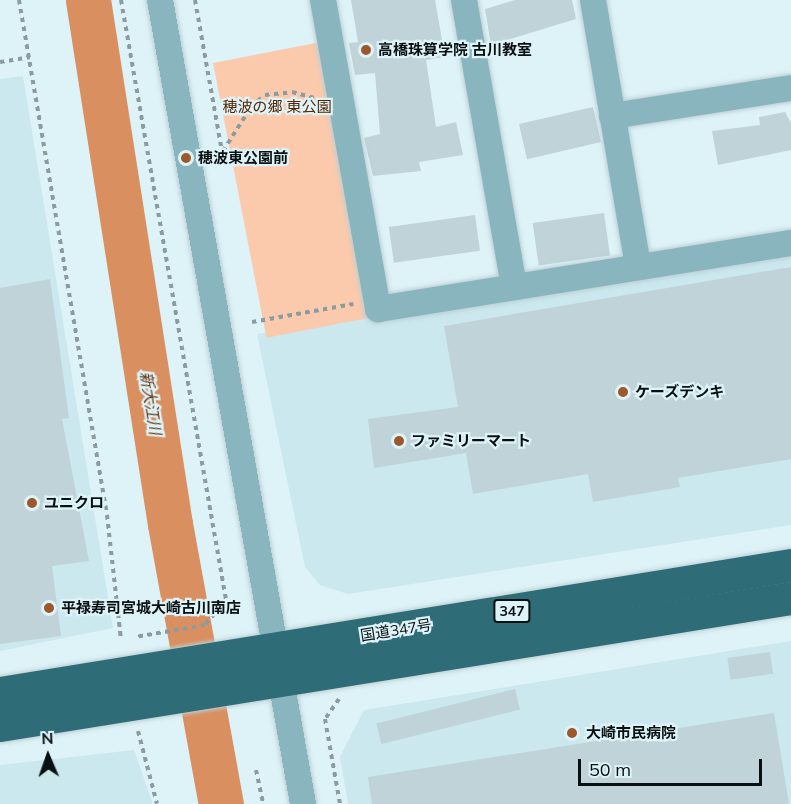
<!DOCTYPE html>
<meta charset="utf-8">
<style>
body{margin:0}
#map{position:relative;width:791px;height:804px;overflow:hidden;background:#def3f8;font-family:Mulish,"Noto Sans JP",sans-serif}
div>[style]{position:absolute}
.built>*{inset:0;background:#cae8ee}
.green>*{inset:0;background:#fbcaac;transform-origin:0 0}
.river>*{height:45px;margin:-22.5px;padding:0 22.5px;transform-origin:22.5px;border-radius:22.5px;background:#d98f60}
.building>*{inset:0;background:#bfd3d8;transform-origin:0 0}
.path>*{height:4px;margin-top:-2px;transform-origin:0;background:repeating-linear-gradient(90deg,#8c9b9f 0 4.5px,transparent 0 9px)}
.roads{filter:drop-shadow(0 0 2px #bccfd3) drop-shadow(0 0 2px #bccfd3)}
.minor>*{height:26px;margin:-13px;padding:0 13px;transform-origin:13px;border-radius:13px;background:#89b5bf}
.highway>*{height:33px;margin:-16.5px;padding:0 16.5px;transform-origin:16.5px;border-radius:16.5px;background:#2e6c78}
.dots>*{width:16px;height:16px;translate:-50% -50%;box-sizing:border-box;border:3px solid #def3f8;border-radius:50%}
span{translate:-50% -50%;white-space:nowrap;text-align:center;line-height:1.15;-webkit-text-stroke:4.5px #def3f8;paint-order:stroke}
.shield-label span{padding:2px 4px;background:#def3f8;border:2px solid;border-radius:4px;-webkit-text-stroke-width:0}
.shield-label{font-size:14px;color:#091011;font-weight:700}
.poi-label{font-size:15px;color:#091011;font-weight:700}
.left{translate:0 -50%;text-align:left}
.park-label{font-size:15px;color:#542500}
.street-label{font-size:15px;color:#091011}
.water-label{font-size:16px;color:#683715;font-style:italic}
.north{position:absolute;left:18px;top:726px;width:60px;height:60px;-webkit-text-stroke:4px #def3f8;paint-order:stroke;rotate:358deg;font-size:16px;font-weight:700;line-height:24px;text-align:center;color:#091011}
.north::after{content:'';display:block;margin:auto;width:21px;height:27px;background:#091011;clip-path:polygon(50% 0,100% 100%,50% 72%,0 100%)}
.scale{position:absolute;left:578px;top:759px;width:184px;height:27px;box-sizing:border-box;border:3px solid #091011;border-top:0;padding-left:8px;font-size:18px;line-height:21px;white-space:nowrap;color:#091011;-webkit-text-stroke:4px #def3f8;paint-order:stroke}
</style>
<div id="map">
<div class="built">
<i style="clip-path:polygon(23px 76px,113px 628px,0 651px,0 79px)"></i>
<i style="clip-path:polygon(791px 253px,791px 525px,348px 594px,320px 585px,305px 567px,257px 334px)"></i>
<i style="clip-path:polygon(791px 641px,791px 804px,348px 804px,340px 757px,364px 710px)"></i>
<i style="clip-path:polygon(134px 750px,153px 804px,0 804px,0 765px)"></i>
</div>
<div class="green">
<i style="left:321px;top:42px;width:280px;height:110px;rotate:79deg"></i>
</div>
<div class="river">
<i style="left:88px;top:0;width:530px;rotate:81.11deg"></i>
<i style="left:170px;top:524px;width:285px;rotate:79.7deg"></i>
</div>
<div class="building">
<i style="clip-path:polygon(351px 0,435px 0,445px 57px,426px 60px,436px 127px,456px 122px,463px 155px,419px 162px,421px 171px,373px 176px,364px 138px,380px 134px,375px 73px,355px 75px,349px 43px,358px 42px)"></i>
<i style="clip-path:polygon(515px 0,572px 0,576px 19px,491px 45px,485px 9px)"></i>
<i style="left:593px;top:107px;width:36px;height:76px;rotate:77deg"></i>
<i style="clip-path:polygon(785px 112px,791px 123px,791px 150px,718px 165px,712px 131px,760px 125px,759px 117px)"></i>
<i style="left:604px;top:213px;width:43px;height:72px;rotate:82deg"></i>
<i style="left:475px;top:215px;width:36px;height:87px;rotate:82deg"></i>
<i style="clip-path:polygon(791px 267px,791px 459px,678px 478px,680px 487px,593px 502px,588px 474px,473px 494px,466px 453px,374px 468px,368px 419px,458px 407px,444px 326px)"></i>
<i style="clip-path:polygon(50px 279px,69px 418px,62px 419px,89px 561px,52px 566px,61px 636px,0 644px,0 288px)"></i>
<i style="left:770px;top:652px;width:22px;height:43px;rotate:82deg"></i>
<i style="left:515px;top:689px;width:21px;height:143px;rotate:76deg"></i>
<i style="clip-path:polygon(774px 713px,789px 804px,372px 804px,368px 777px)"></i>
</div>
<div class="path">
<i style="left:19px;top:0;width:522px;rotate:80.3deg"></i>
<i style="left:107px;top:515px;width:125px;rotate:83.6deg"></i>
<i style="left:121px;top:0;width:609px;rotate:80.07deg"></i>
<i style="left:226px;top:600px;width:33px;rotate:130deg"></i>
<i style="left:205px;top:625px;width:71px;rotate:170.3deg"></i>
<i style="left:195px;top:0;width:154px;rotate:79.9deg"></i>
<i style="left:0;top:62px;width:30px;rotate:-9deg"></i>
<i style="left:223px;top:151px;width:52px;rotate:-57.5deg"></i>
<i style="left:251px;top:107px;width:18px;rotate:-41deg"></i>
<i style="left:265px;top:95px;width:27px;rotate:-6deg"></i>
<i style="left:292px;top:92px;width:24px;rotate:15deg"></i>
<i style="left:252px;top:322px;width:103px;rotate:-10.1deg"></i>
<i style="left:339px;top:699px;width:24px;rotate:125deg"></i>
<i style="left:325px;top:719px;width:86px;rotate:80deg"></i>
<i style="left:138px;top:731px;width:75px;rotate:75.4deg"></i>
<i style="left:256px;top:770px;width:35px;rotate:78deg"></i>
</div>
<div class="roads">
<div class="minor">
<i style="left:160px;top:0;width:817px;rotate:79.91deg"></i>
<i style="left:323px;top:0;width:314px;rotate:79.9deg"></i>
<i style="left:378px;top:309px;width:418px;rotate:-9.1deg"></i>
<i style="left:464px;top:0;width:291px;rotate:80.1deg"></i>
<i style="left:593px;top:0;width:271px;rotate:80.4deg"></i>
<i style="left:612px;top:116px;width:181px;rotate:-8.9deg"></i>
</div>
<div class="highway">
<i style="left:0;top:693px;width:801px;rotate:-9.19deg"></i>
<i style="left:0;top:725px;width:801px;rotate:-9.12deg"></i>
</div>
</div>
<div class="dots">
<i style="left:366px;top:50px;background:#9c582a"></i>
<i style="left:186px;top:158px;background:#9c582a"></i>
<i style="left:623px;top:392px;background:#9c582a"></i>
<i style="left:399px;top:441px;background:#9c582a"></i>
<i style="left:32px;top:503px;background:#9c582a"></i>
<i style="left:49px;top:608px;background:#9c582a"></i>
<i style="left:572px;top:733px;background:#9c582a"></i>
</div>
<div class="shield-label">
<span style="left:512px;top:611px">347</span>
</div>
<div class="poi-label">
<span class="left" style="left:378px;top:50px">高橋珠算学院 古川教室</span>
<span class="left" style="left:198px;top:158px">穂波東公園前</span>
<span class="left" style="left:635px;top:392px">ケーズデンキ</span>
<span class="left" style="left:411px;top:441px">ファミリーマート</span>
<span class="left" style="left:44px;top:503px">ユニクロ</span>
<span class="left" style="left:61px;top:608px">平禄寿司宮城大崎古川南店</span>
<span class="left" style="left:586px;top:733px">大崎市民病院</span>
</div>
<div class="park-label">
<span style="left:277px;top:107px">穂波の郷 東公園</span>
</div>
<div class="street-label">
<span style="left:396px;top:630px;rotate:-9deg">国道347号</span>
</div>
<div class="water-label">
<span style="left:151px;top:403px;rotate:81deg">新大江川</span>
</div>
<div class="north">N</div>
<div class="scale">50 m</div>
</div>
